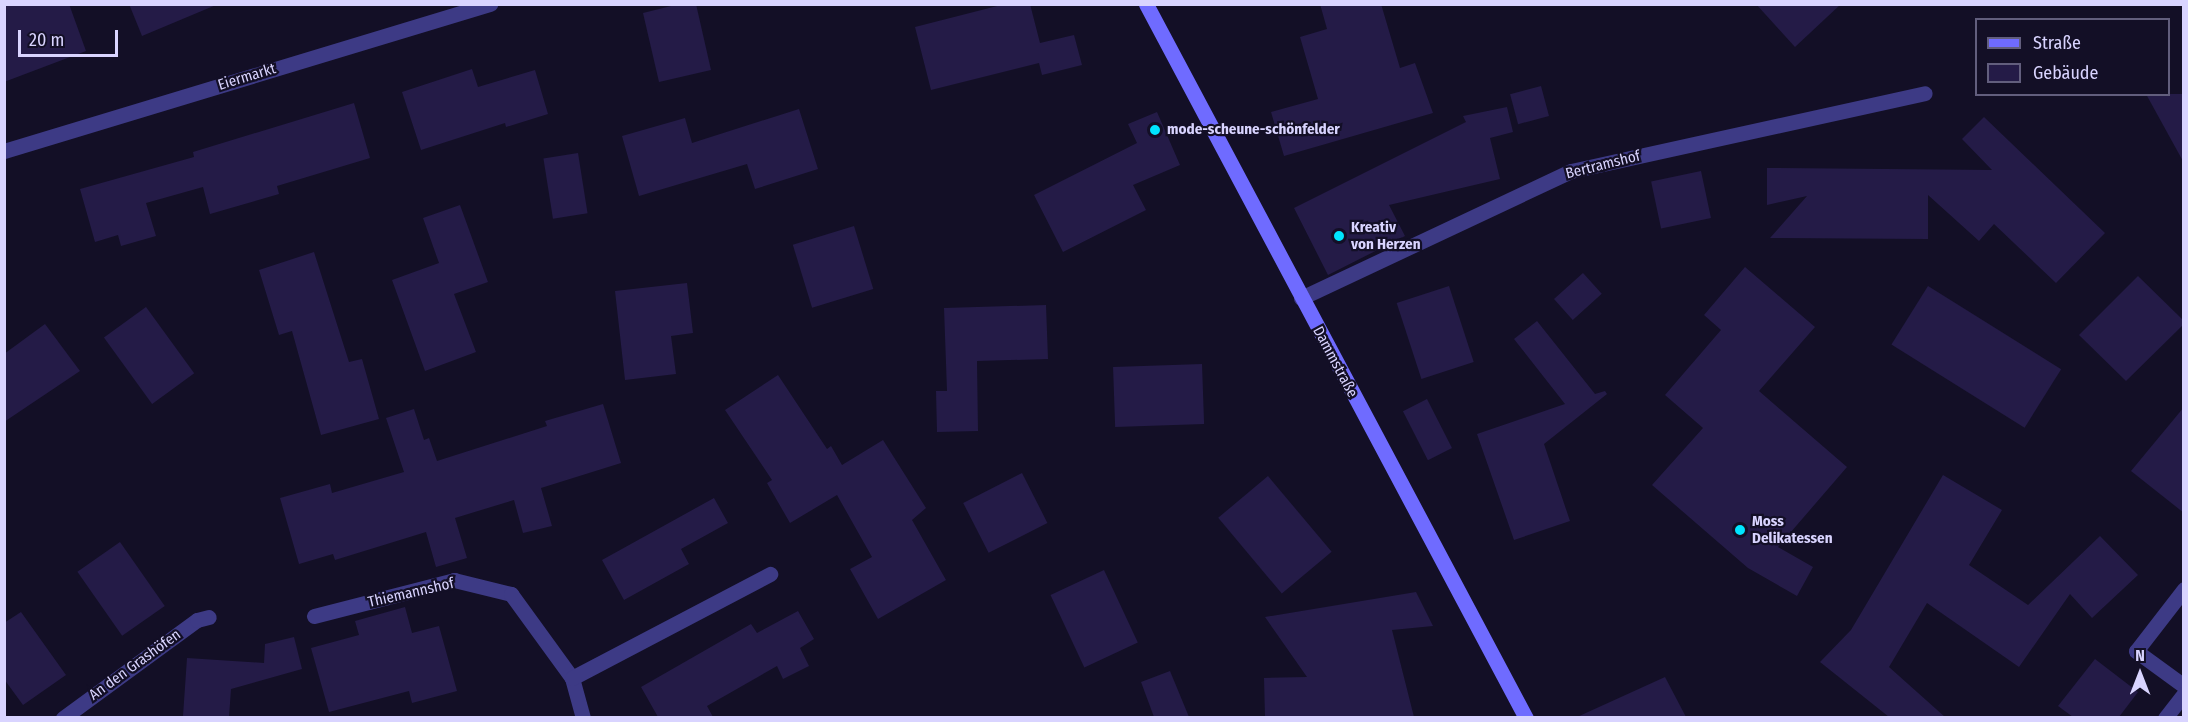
<!DOCTYPE html>
<meta charset="utf-8">
<style>
body{margin:0}
#map{position:relative;width:2188px;height:722px;overflow:hidden;background:#130f26;font-family:"Fira Sans Condensed",sans-serif}
div>[style]{position:absolute}
.building>*{inset:0;background:#241b47;transform-origin:0 0}
.minor>*{height:15px;margin:-7.5px;padding:0 7.5px;transform-origin:7.5px;border-radius:7.5px;background:#3d3a85}
.secondary>*{height:15px;margin:-7.5px;padding:0 7.5px;transform-origin:7.5px;border-radius:7.5px;background:#6f6bff}
.dots>*{width:16px;height:16px;translate:-50% -50%;box-sizing:border-box;border:3px solid #130f26;border-radius:50%}
span{translate:-50% -50%;white-space:nowrap;text-align:center;line-height:1.15;-webkit-text-stroke:4.5px #130f26;paint-order:stroke}
.street-label{font-size:15px;color:#d9d4ff}
.poi-label{font-size:15px;color:#d9d4ff;font-weight:700}
.left{translate:0 -50%;text-align:left}
.frame{position:absolute;inset:0;border:6px solid #d9d4ff;pointer-events:none}
.legend{position:absolute;left:1975px;top:18px;width:195px;height:78px;box-sizing:border-box;background:#130f26;border:2px solid #625e7d;margin:0;padding:8px 10px;list-style:none;font-size:18px;color:#d9d4ff}
.legend li{display:flex;align-items:center;gap:12px;height:30px}
.legend b{width:30px;border:2px solid #625e7d}
.north{position:absolute;left:2110px;top:644px;width:60px;height:60px;-webkit-text-stroke:4px #130f26;paint-order:stroke;rotate:0deg;font-size:16px;font-weight:700;line-height:24px;text-align:center;color:#d9d4ff}
.north::after{content:'';display:block;margin:auto;width:21px;height:27px;background:#d9d4ff;clip-path:polygon(50% 0,100% 100%,50% 72%,0 100%)}
.scale{position:absolute;left:18px;top:30px;width:100px;height:27px;box-sizing:border-box;border:3px solid #d9d4ff;border-top:0;padding-left:8px;font-size:18px;line-height:21px;white-space:nowrap;color:#d9d4ff;-webkit-text-stroke:4px #130f26;paint-order:stroke}
</style>
<div id="map">
<div class="building">
<i style="clip-path:polygon(4px 4px,69px 4px,86px 51px,4px 82px)"></i>
<i style="clip-path:polygon(129px 4px,216px 4px,216px 5px,142px 36px)"></i>
<i style="clip-path:polygon(679px 4px,696px 4px,711px 70px,659px 82px,643px 13px)"></i>
<i style="clip-path:polygon(1005px 4px,1030px 4px,1040px 43px,1074px 35px,1082px 65px,1042px 75px,1039px 63px,931px 90px,915px 27px)"></i>
<i style="clip-path:polygon(1320px 4px,1381px 4px,1400px 68px,1415px 63px,1433px 113px,1284px 156px,1271px 112px,1318px 99px,1300px 37px,1327px 29px)"></i>
<i style="clip-path:polygon(1756px 4px,1841px 4px,1795px 47px)"></i>
<i style="clip-path:polygon(472px 69px,478px 87px,535px 70px,548px 114px,506px 127px,505px 123px,421px 150px,402px 92px)"></i>
<i style="left:1541px;top:86px;width:31px;height:32px;rotate:75deg"></i>
<i style="clip-path:polygon(2146px 94px,2184px 94px,2184px 163px)"></i>
<i style="clip-path:polygon(354px 103px,370px 158px,277px 186px,279px 194px,210px 214px,203px 187px,146px 203px,156px 236px,121px 246px,118px 235px,95px 242px,80px 189px,194px 157px,193px 152px)"></i>
<i style="clip-path:polygon(1507px 107px,1513px 132px,1490px 138px,1500px 179px,1389px 205px,1405px 236px,1328px 275px,1294px 208px,1466px 122px,1463px 116px)"></i>
<i style="clip-path:polygon(799px 109px,818px 169px,755px 189px,747px 164px,639px 196px,622px 136px,685px 118px,692px 143px)"></i>
<i style="clip-path:polygon(1157px 112px,1180px 165px,1133px 185px,1146px 210px,1063px 252px,1034px 195px,1137px 143px,1128px 124px)"></i>
<i style="clip-path:polygon(1984px 117px,2105px 233px,2056px 283px,1994px 224px,1979px 241px,1928px 195px,1928px 239px,1770px 238px,1807px 196px,1767px 205px,1767px 168px,1992px 170px,1962px 139px)"></i>
<i style="left:578px;top:153px;width:61px;height:35px;rotate:81deg"></i>
<i style="left:1701px;top:171px;width:48px;height:51px;rotate:78deg"></i>
<i style="clip-path:polygon(460px 205px,488px 282px,454px 294px,476px 352px,425px 371px,392px 280px,439px 263px,423px 218px)"></i>
<i style="left:854px;top:226px;width:66px;height:64px;rotate:73deg"></i>
<i style="clip-path:polygon(314px 252px,349px 362px,362px 359px,379px 419px,321px 435px,292px 331px,279px 335px,259px 270px)"></i>
<i style="clip-path:polygon(1745px 267px,1815px 327px,1759px 391px,1847px 467px,1778px 547px,1813px 567px,1797px 596px,1748px 568px,1652px 485px,1703px 428px,1665px 395px,1721px 330px,1704px 315px)"></i>
<i style="left:1583px;top:273px;width:28px;height:39px;rotate:48deg"></i>
<i style="clip-path:polygon(2138px 276px,2184px 321px,2184px 324px,2126px 381px,2079px 335px)"></i>
<i style="clip-path:polygon(687px 283px,693px 333px,671px 336px,676px 374px,625px 380px,615px 291px)"></i>
<i style="left:1449px;top:286px;width:80px;height:55px;rotate:72deg"></i>
<i style="left:1928px;top:286px;width:157px;height:69px;rotate:32deg"></i>
<i style="clip-path:polygon(1046px 305px,1048px 359px,977px 361px,978px 431px,937px 432px,936px 391px,947px 391px,944px 308px)"></i>
<i style="left:146px;top:307px;width:82px;height:52px;rotate:54deg"></i>
<i style="clip-path:polygon(1537px 321px,1595px 394px,1605px 391px,1607px 394px,1544px 444px,1570px 521px,1514px 540px,1477px 434px,1565px 404px,1514px 339px)"></i>
<i style="clip-path:polygon(45px 324px,80px 371px,4px 422px,4px 354px)"></i>
<i style="left:1202px;top:364px;width:60px;height:89px;rotate:88deg"></i>
<i style="clip-path:polygon(778px 375px,827px 449px,831px 446px,842px 465px,883px 440px,926px 508px,912px 520px,946px 580px,878px 619px,850px 569px,872px 557px,837px 495px,790px 523px,767px 483px,772px 480px,725px 410px)"></i>
<i style="left:1427px;top:399px;width:55px;height:27px;rotate:63deg"></i>
<i style="clip-path:polygon(603px 404px,621px 463px,541px 488px,552px 526px,523px 533px,514px 500px,455px 518px,467px 558px,436px 567px,426px 532px,335px 560px,333px 554px,299px 564px,280px 498px,330px 484px,332px 493px,404px 472px,386px 418px,414px 409px,424px 440px,429px 438px,437px 461px,547px 426px,545px 421px)"></i>
<i style="clip-path:polygon(2184px 407px,2184px 513px,2131px 471px)"></i>
<i style="left:1022px;top:473px;width:56px;height:66px;rotate:63deg"></i>
<i style="clip-path:polygon(1943px 475px,2002px 510px,1969px 565px,2028px 605px,2100px 536px,2138px 575px,2092px 618px,2070px 594px,2019px 667px,1927px 603px,1889px 667px,1945px 717px,1889px 717px,1820px 662px,1851px 630px)"></i>
<i style="left:1268px;top:476px;width:99px;height:65px;rotate:50deg"></i>
<i style="clip-path:polygon(714px 498px,728px 523px,681px 549px,689px 564px,624px 600px,602px 560px)"></i>
<i style="left:120px;top:542px;width:78px;height:52px;rotate:55deg"></i>
<i style="left:1104px;top:570px;width:80px;height:59px;rotate:65deg"></i>
<i style="clip-path:polygon(1416px 592px,1433px 626px,1392px 630px,1414px 717px,1265px 717px,1264px 678px,1307px 677px,1265px 617px)"></i>
<i style="clip-path:polygon(405px 607px,412px 633px,439px 626px,457px 691px,412px 703px,409px 691px,329px 712px,311px 648px,359px 635px,355px 621px)"></i>
<i style="clip-path:polygon(798px 611px,814px 639px,800px 648px,809px 666px,783px 679px,777px 666px,707px 706px,713px 717px,658px 717px,641px 687px,751px 624px,757px 633px)"></i>
<i style="clip-path:polygon(21px 612px,66px 675px,23px 705px,4px 679px,4px 623px)"></i>
<i style="clip-path:polygon(294px 637px,302px 669px,231px 689px,229px 717px,183px 716px,187px 658px,264px 663px,265px 644px)"></i>
<i style="clip-path:polygon(2095px 659px,2138px 692px,2119px 717px,2073px 717px,2058px 706px)"></i>
<i style="clip-path:polygon(1170px 671px,1189px 717px,1154px 717px,1141px 682px)"></i>
<i style="clip-path:polygon(1665px 677px,1686px 717px,1577px 717px)"></i>
</div>
<div class="minor">
<i style="left:4px;top:151px;width:508px;rotate:-16.83deg"></i>
<i style="left:1301px;top:298px;width:298px;rotate:-25.2deg"></i>
<i style="left:1571px;top:171px;width:362px;rotate:-12.4deg"></i>
<i style="left:2184px;top:589px;width:78px;rotate:127.7deg"></i>
<i style="left:2136px;top:651px;width:59px;rotate:36.1deg"></i>
<i style="left:314px;top:616px;width:145px;rotate:-14.4deg"></i>
<i style="left:454px;top:580px;width:59px;rotate:13.8deg"></i>
<i style="left:511px;top:594px;width:104px;rotate:54deg"></i>
<i style="left:572px;top:678px;width:41px;rotate:74.6deg"></i>
<i style="left:572px;top:678px;width:224px;rotate:-27.7deg"></i>
<i style="left:63px;top:718px;width:166px;rotate:-36.2deg"></i>
<i style="left:197px;top:620px;width:12px;rotate:-14deg"></i>
<i style="left:2165px;top:718px;width:31px;rotate:-52deg"></i>
</div>
<div class="secondary">
<i style="left:1146px;top:4px;width:809px;rotate:61.98deg"></i>
</div>
<div class="dots">
<i style="left:1155px;top:130px;background:#00e5ff"></i>
<i style="left:1339px;top:236px;background:#00e5ff"></i>
<i style="left:1740px;top:530px;background:#00e5ff"></i>
</div>
<div class="street-label">
<span style="left:247px;top:77px;rotate:-17deg">Eiermarkt</span>
<span style="left:1603px;top:165px;rotate:-14deg">Bertramshof</span>
<span style="left:1335px;top:362px;rotate:62deg">Dammstraße</span>
<span style="left:411px;top:593px;rotate:-13deg">Thiemannshof</span>
<span style="left:135px;top:665px;rotate:-36deg">An den Grashöfen</span>
</div>
<div class="poi-label">
<span class="left" style="left:1167px;top:130px">mode-scheune-schönfelder</span>
<span class="left" style="left:1351px;top:236px">Kreativ<br>von Herzen</span>
<span class="left" style="left:1752px;top:530px">Moss<br>Delikatessen</span>
</div>
<div class="frame"></div>
<ul class="legend">
<li><b style="height:8px;background:#6f6bff"></b>Straße</li>
<li><b style="height:16px;background:#241b47"></b>Gebäude</li>
</ul>
<div class="north">N</div>
<div class="scale">20 m</div>
</div>
